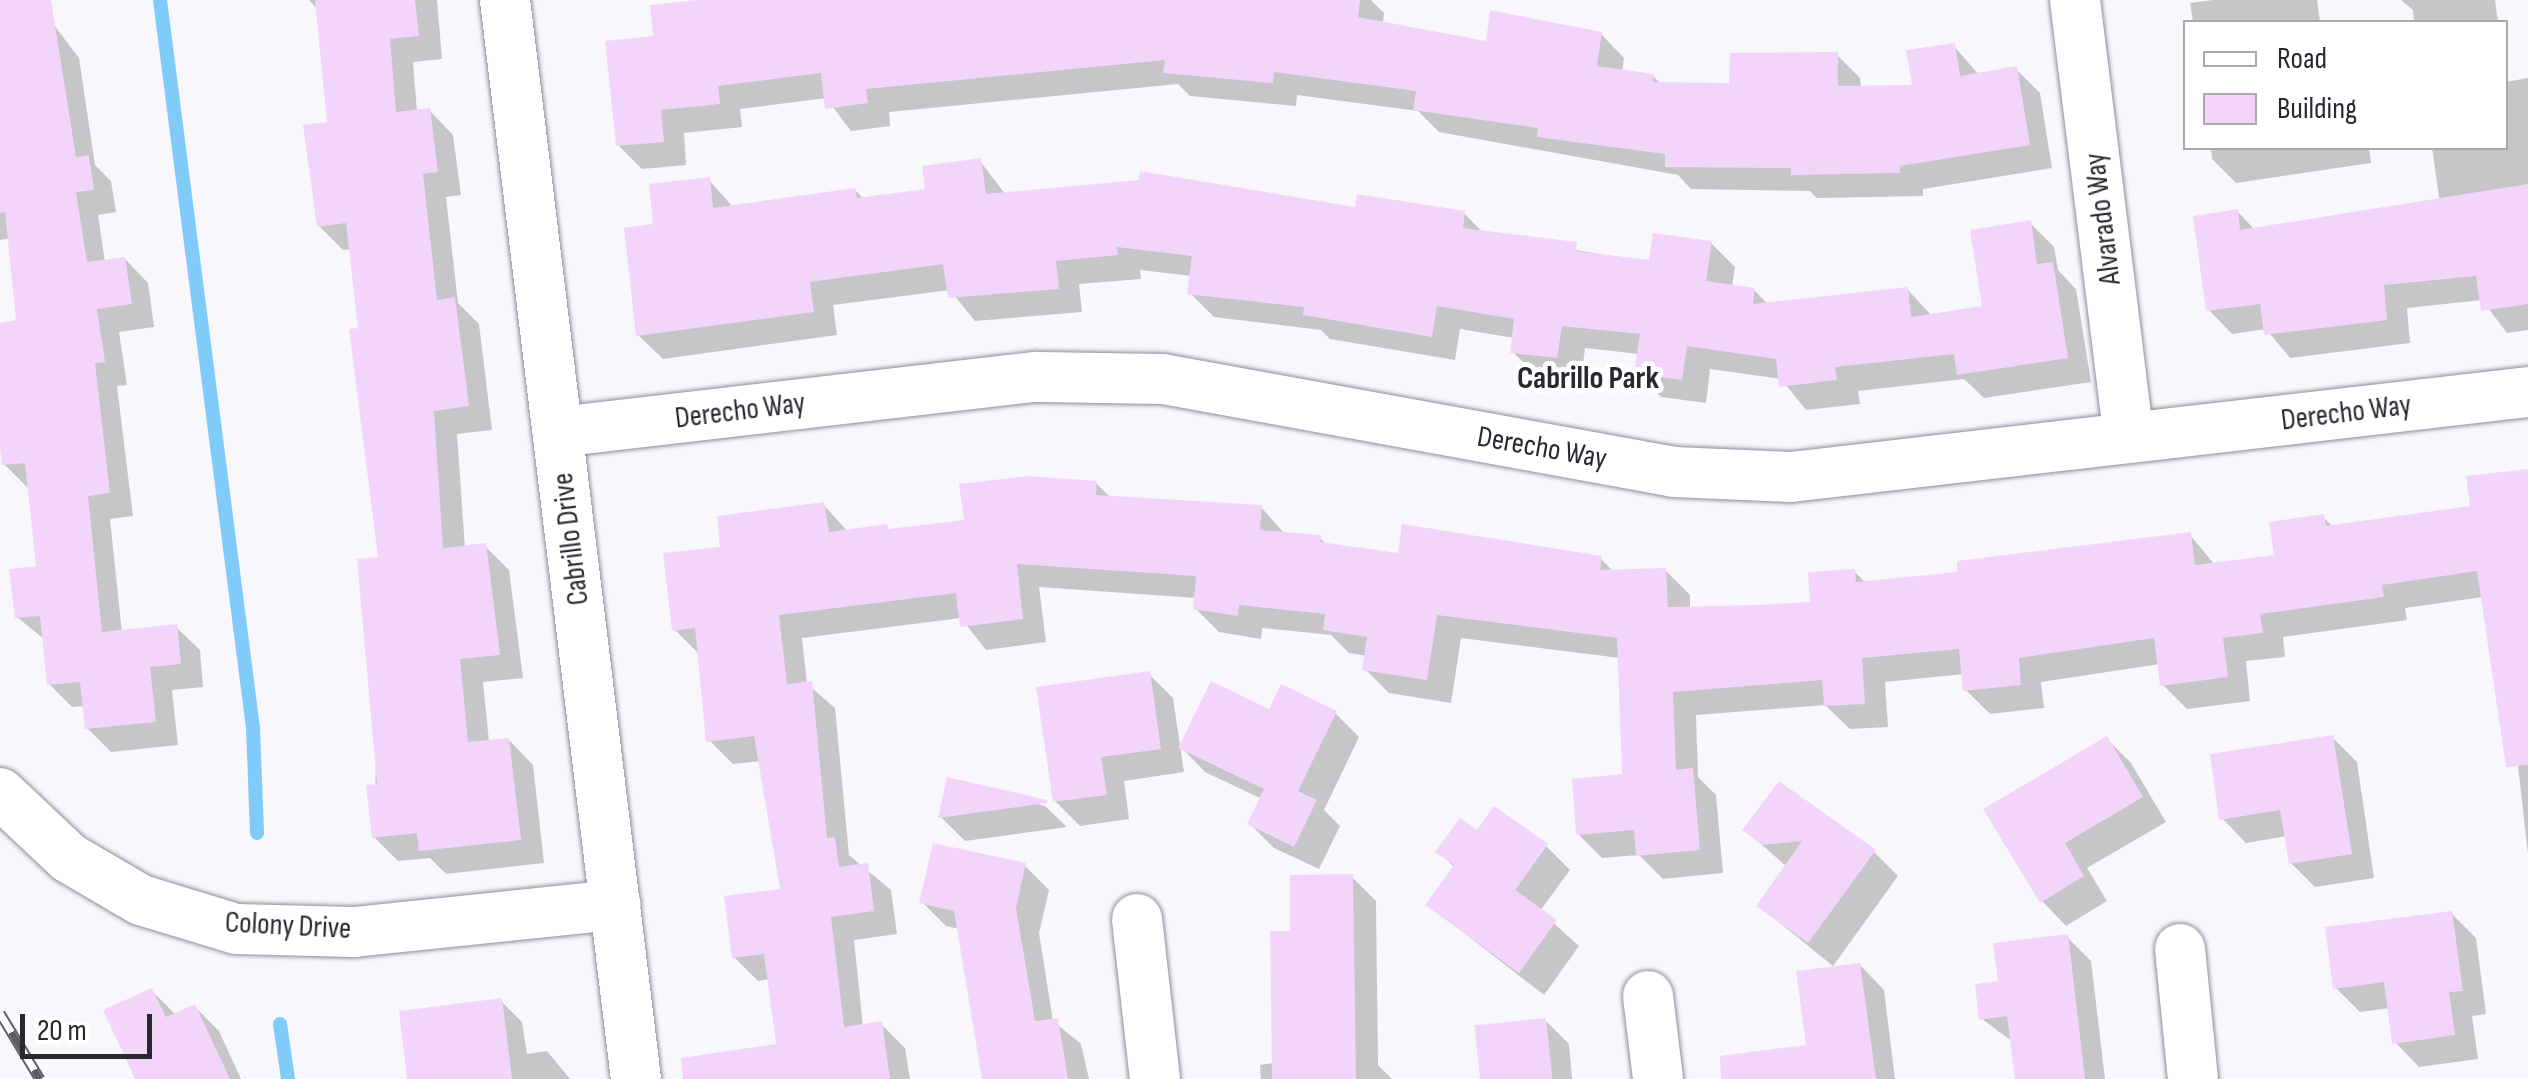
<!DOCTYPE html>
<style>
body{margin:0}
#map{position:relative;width:2528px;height:1079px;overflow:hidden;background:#f8f7fb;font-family:"Sofia Sans Condensed",sans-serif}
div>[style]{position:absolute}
.shadow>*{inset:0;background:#0003}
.stream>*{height:14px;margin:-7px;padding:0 7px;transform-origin:7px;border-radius:7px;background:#81cbfb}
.building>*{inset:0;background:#f3d5fb;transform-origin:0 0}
.roads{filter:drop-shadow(0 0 2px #8f8ca0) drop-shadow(0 0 2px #8f8ca0)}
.street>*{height:50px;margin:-25px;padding:0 25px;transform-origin:25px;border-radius:25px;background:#fff}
.rail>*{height:11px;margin-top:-5.5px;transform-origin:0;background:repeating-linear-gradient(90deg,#fff 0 22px,#5e5d64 0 44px);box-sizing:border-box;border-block:2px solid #5e5d64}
span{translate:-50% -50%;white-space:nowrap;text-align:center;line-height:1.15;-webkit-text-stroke:10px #fff;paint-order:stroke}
.street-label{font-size:30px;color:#292830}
.neighbourhood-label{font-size:32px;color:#292830;font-weight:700}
.legend{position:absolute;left:2183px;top:20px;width:325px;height:130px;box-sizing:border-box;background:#fff;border:2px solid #a9a9ac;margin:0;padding:12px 18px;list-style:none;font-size:30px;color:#292830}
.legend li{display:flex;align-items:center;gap:20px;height:50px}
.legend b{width:50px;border:2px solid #a9a9ac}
.scale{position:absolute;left:20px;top:1014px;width:132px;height:45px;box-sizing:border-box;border:5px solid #292830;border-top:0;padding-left:12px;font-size:30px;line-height:35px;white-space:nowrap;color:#292830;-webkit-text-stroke:8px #fff;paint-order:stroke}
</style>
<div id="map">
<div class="shadow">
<i style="clip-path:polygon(0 0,35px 0,79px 58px,95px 165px,111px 181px,116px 212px,98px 215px,105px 262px,125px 259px,148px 283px,154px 327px,119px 332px,127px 385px,117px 386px,133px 516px,110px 519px,122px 633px,176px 627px,200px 650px,203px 687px,172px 690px,178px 745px,111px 752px,87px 728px,85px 706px,72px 707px,49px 684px,45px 640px,17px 617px,39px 568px,28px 488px,4px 464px,0 433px,0 325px,19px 322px,11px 238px,0 240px)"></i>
<i style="clip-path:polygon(309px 0,437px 0,442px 59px,413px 62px,417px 112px,429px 110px,453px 135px,461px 195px,446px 197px,458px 303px,479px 324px,492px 430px,457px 434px,465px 548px,485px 546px,509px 570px,523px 678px,483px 682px,489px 742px,509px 740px,533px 765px,544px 863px,446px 874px,430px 858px,398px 861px,374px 837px,381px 559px,351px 249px,343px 250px,319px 226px,330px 124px,316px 8px)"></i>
<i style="clip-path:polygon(703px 0,1371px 0,1384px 13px,1383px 22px,1411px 33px,1488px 44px,1601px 34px,1624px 58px,1622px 72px,1653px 76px,1662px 85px,1731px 85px,1837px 55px,1860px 78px,1861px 88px,1914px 88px,1954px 46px,1979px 75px,2016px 69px,2040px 93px,2052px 168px,1923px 189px,1923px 196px,1817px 198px,1810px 191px,1691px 189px,1678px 175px,1439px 132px,1418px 111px,1297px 95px,1296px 106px,1190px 96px,1178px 84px,889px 112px,890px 126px,851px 131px,826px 98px,740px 109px,742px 127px,684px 133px,686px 165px,642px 169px,618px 145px,656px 38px)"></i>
<i style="clip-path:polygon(2213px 0,2317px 0,2320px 22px,2193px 22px,2190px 3px)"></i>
<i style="clip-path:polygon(2401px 0,2495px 0,2498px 22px,2414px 22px,2413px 10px)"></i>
<i style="clip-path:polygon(2528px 78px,2528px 330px,2507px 333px,2482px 300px,2407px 308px,2410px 343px,2290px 358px,2266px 329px,2232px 334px,2209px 310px,2237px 211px,2256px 231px,2440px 204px,2432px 148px,2506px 148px,2506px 82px)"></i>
<i style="clip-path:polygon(2211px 148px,2369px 148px,2371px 163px,2236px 183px,2212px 159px)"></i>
<i style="clip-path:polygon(980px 161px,1006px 195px,1464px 213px,1484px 234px,1651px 263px,1711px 243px,1735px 267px,1732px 287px,1754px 290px,1769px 305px,1907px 289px,1932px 316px,1984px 309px,2030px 223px,2054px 247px,2058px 270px,2076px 289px,2091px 382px,1984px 398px,1964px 379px,1858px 391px,1860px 404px,1806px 410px,1781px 379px,1710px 369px,1706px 403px,1661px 397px,1637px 373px,1639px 354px,1585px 348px,1581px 381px,1537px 376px,1513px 352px,1514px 338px,1460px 329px,1455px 360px,1330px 339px,1321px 330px,1214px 317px,1190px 293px,1192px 276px,1140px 270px,1141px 279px,1079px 284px,1082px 312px,975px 321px,950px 290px,833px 305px,837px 335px,663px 359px,638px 335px,656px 226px,709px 180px,734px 208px,855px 190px,864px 199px,928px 192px)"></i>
<i style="clip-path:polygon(2528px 472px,2528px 854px,2516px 748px,2483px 597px,2405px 608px,2407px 620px,2283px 637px,2285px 657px,2246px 661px,2250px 701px,2187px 709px,2163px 685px,2160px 664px,2041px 682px,2044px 708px,1990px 714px,1966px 690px,1964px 674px,1885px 682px,1888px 727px,1850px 729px,1825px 705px,1696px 715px,1698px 777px,1716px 795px,1723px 873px,1663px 879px,1639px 855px,1602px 858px,1578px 834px,1624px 777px,1620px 658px,1461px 638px,1451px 703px,1389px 693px,1365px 669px,1367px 656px,1349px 653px,1331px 635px,1262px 628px,1261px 639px,1219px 632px,1195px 608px,1196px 598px,1039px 587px,1046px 642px,986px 650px,961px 618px,802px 638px,807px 684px,835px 708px,849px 855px,891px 890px,897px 934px,854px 940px,863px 1027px,881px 1024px,905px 1048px,910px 1079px,749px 1079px,779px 1046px,770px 979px,758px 981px,734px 957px,783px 891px,761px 761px,733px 764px,709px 740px,698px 653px,674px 629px,723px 549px,823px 504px,848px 532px,891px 532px,966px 522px,1096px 483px,1111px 498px,1261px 507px,1285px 534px,1320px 538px,1327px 545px,1400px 556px,1601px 559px,1614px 572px,1666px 571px,1690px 595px,1690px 609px,1813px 604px,1854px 571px,1867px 584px,1960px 575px,2190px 535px,2215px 565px,2277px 557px,2323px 517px,2334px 528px,2473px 508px)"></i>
<i style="clip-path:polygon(1149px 674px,1173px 698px,1184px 772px,1124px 781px,1129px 819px,1080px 826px,1055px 801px)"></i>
<i style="clip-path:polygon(1270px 712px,1335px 713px,1359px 737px,1324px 810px,1340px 826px,1319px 869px,1274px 848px,1250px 824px,1262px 799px,1205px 772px,1181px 747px)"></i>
<i style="clip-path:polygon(2333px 738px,2357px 762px,2374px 878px,2315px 887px,2291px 863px,2287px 836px,2246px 843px,2222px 818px)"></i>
<i style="clip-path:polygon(2107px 739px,2131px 763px,2166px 822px,2087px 868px,2107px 901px,2066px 926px,2042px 901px)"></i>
<i style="clip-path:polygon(949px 780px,1045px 806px,1067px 827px,965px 841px,941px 817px)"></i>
<i style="clip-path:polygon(1745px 830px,1874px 852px,1898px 876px,1833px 966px,1759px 906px,1787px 867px)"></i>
<i style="clip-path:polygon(1477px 834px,1546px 846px,1570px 870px,1540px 911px,1579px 946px,1544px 995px,1428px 905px,1455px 868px,1438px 851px)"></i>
<i style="clip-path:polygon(1025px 866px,1049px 890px,1039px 933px,1053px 1021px,1081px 1044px,1089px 1079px,985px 1079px,960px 929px,946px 926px,922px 902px)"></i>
<i style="clip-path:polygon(1352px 877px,1376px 901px,1378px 1065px,1392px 1079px,1261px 1079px,1260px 1065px,1274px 1063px,1293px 933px)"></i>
<i style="clip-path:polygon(2451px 913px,2476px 938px,2486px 1014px,2472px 1016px,2478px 1059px,2419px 1067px,2395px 1042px,2390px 1008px,2360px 1012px,2336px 988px)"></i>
<i style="clip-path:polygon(2067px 937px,2091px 961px,2105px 1079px,2017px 1079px,2013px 1042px,1982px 1019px,2000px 983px)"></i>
<i style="clip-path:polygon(1860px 965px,1884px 990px,1895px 1079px,1789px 1079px)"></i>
<i style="clip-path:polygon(152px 991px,176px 1015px,195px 1007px,219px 1031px,241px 1079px,138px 1079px)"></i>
<i style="clip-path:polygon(501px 1001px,522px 1022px,527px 1054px,547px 1051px,570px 1079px,410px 1079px)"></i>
<i style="clip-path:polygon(1545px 1020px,1569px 1044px,1572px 1079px,1482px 1079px)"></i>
</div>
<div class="stream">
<i style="left:160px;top:0;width:734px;rotate:82.72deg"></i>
<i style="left:253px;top:728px;width:105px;rotate:87.8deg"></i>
<i style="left:280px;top:1024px;width:56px;rotate:81.7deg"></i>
</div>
<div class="building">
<i style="clip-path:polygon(0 0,51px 0,76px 157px,89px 155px,94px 190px,76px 192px,87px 262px,125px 257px,132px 304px,97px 309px,105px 362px,95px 363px,110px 493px,88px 496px,102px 632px,177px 624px,181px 664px,150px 667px,156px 722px,85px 729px,80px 682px,47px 685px,40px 616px,15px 618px,9px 569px,36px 566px,25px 463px,2px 465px,0 447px,0 323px,16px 320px,5px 212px,0 213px)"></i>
<i style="clip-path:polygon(315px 0,415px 0,419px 36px,390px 39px,396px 112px,430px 108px,438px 172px,423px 174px,437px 300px,455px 297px,469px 406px,434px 411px,443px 548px,486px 543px,500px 655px,460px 659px,468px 742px,509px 738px,521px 840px,419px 851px,417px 833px,372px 838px,366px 785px,377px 784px,357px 559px,378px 557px,349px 329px,358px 328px,346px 223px,317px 227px,303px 125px,327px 122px)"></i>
<i style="clip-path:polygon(696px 0,1360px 0,1358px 17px,1486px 41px,1490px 10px,1602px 32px,1597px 66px,1654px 74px,1653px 82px,1729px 83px,1730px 53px,1838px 52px,1838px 86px,1912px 85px,1906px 50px,1955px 43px,1960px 76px,2017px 66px,2030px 145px,1900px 166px,1900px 173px,1791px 175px,1791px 168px,1665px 167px,1665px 154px,1537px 137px,1538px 128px,1413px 110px,1416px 91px,1274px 72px,1273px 83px,1163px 73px,1165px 60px,866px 89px,868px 103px,825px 109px,821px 73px,718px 86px,720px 104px,661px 110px,664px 142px,616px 146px,605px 41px,653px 36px,650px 5px)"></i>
<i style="clip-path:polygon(981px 158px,986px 194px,1139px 180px,1140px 171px,1355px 207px,1357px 194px,1465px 211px,1463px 228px,1577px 242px,1576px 251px,1649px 260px,1653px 233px,1712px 241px,1706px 281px,1755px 288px,1753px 304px,1908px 287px,1911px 317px,1982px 306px,1970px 230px,2031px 220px,2037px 264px,2053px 262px,2068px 358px,1957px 375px,1954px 354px,1835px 367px,1837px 380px,1779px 387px,1776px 359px,1687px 346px,1682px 380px,1634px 374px,1640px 334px,1562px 326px,1557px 358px,1510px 353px,1514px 319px,1437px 306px,1432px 337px,1303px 315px,1304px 307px,1187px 294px,1192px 256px,1117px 247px,1118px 255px,1056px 261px,1059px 289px,948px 298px,943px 264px,810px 282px,814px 312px,636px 336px,624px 228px,653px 224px,649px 184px,710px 177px,713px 208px,855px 188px,857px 198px,925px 189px,922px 166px)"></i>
<i style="clip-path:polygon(2528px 184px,2528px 304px,2481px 311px,2476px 276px,2384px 285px,2387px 320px,2264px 335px,2260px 304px,2206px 311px,2193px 216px,2238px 209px,2240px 230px)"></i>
<i style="clip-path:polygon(2528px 469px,2528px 765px,2506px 767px,2477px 571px,2382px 585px,2384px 597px,2260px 614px,2263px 633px,2223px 638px,2228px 677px,2160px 686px,2154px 638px,2019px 658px,2021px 685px,1963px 691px,1959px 649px,1862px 658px,1865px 704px,1824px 706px,1822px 680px,1673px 692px,1676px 770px,1693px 768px,1700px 850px,1636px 856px,1634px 830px,1576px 835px,1572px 779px,1622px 774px,1617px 638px,1437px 615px,1427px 680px,1362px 670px,1367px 637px,1323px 630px,1325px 614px,1239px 605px,1238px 616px,1193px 609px,1196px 576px,1017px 564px,1023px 619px,960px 627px,956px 593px,779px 615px,787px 684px,812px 681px,827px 838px,835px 837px,839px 867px,868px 863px,874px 911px,831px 917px,844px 1027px,882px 1021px,890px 1079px,683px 1079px,681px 1058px,776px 1044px,764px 954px,732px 958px,724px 896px,780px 889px,754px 736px,706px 742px,695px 628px,672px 631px,663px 553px,720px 547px,717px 516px,824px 502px,829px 532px,887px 524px,888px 529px,964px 520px,959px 484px,1028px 476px,1097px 481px,1096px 495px,1262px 505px,1260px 530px,1321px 535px,1320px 542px,1398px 553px,1402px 524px,1602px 556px,1600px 570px,1666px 568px,1668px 607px,1757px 605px,1810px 602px,1808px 572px,1855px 569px,1856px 582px,1957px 572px,1957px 561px,2191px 532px,2195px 565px,2274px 555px,2269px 522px,2324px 514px,2326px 526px,2470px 506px,2466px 476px)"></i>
<i style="clip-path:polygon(1150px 671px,1161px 749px,1101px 757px,1107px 795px,1053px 802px,1036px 687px)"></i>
<i style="clip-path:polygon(1211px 681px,1269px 709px,1281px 684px,1337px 711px,1298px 791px,1317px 800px,1294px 847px,1247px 824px,1264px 789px,1178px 748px)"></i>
<i style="clip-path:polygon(2333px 735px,2352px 854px,2289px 864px,2280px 810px,2219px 820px,2210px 754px)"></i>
<i style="clip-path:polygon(2107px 736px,2143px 797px,2065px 843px,2084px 876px,2040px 903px,1983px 809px)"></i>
<i style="clip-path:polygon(947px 777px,1047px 800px,1047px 803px,938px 818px)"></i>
<i style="clip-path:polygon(1779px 781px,1876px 850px,1808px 943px,1756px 906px,1802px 841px,1762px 845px,1742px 830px)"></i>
<i style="clip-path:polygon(1494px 806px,1548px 844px,1515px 890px,1557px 920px,1519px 973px,1425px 905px,1454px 865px,1435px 852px,1460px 818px,1477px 830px)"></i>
<i style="clip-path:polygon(933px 843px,1026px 863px,1016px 908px,1035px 1021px,1058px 1018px,1068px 1079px,982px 1079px,954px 911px,919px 903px)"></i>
<i style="clip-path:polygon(1353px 874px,1356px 1079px,1272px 1079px,1270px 931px,1290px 931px,1290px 875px)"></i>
<i style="clip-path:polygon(2452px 911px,2463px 991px,2449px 992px,2455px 1035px,2392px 1044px,2384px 982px,2333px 989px,2325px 927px)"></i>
<i style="clip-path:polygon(2068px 934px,2085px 1079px,2015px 1079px,2007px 1016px,1979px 1020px,1975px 984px,1998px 981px,1993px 943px)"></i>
<i style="clip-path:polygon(1860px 963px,1876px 1079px,1721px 1079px,1720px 1056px,1806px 1045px,1796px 971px)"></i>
<i style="clip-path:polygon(152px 988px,166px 1017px,195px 1004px,230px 1079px,135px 1079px,103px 1010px)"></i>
<i style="clip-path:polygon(502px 998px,512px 1079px,407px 1079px,399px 1011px)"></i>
<i style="left:1546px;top:1018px;width:61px;height:72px;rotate:84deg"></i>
</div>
<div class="roads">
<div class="street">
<i style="left:505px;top:0;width:1087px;rotate:83.08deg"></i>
<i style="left:2075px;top:0;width:441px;rotate:83deg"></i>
<i style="left:558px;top:432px;width:481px;rotate:-6.6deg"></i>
<i style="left:1036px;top:377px;width:127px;rotate:0.9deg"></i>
<i style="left:1163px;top:379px;width:519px;rotate:10.31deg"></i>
<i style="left:1674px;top:472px;width:117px;rotate:2.4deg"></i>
<i style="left:1791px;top:477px;width:742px;rotate:-6.58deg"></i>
<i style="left:0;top:793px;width:95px;rotate:43.3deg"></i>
<i style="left:69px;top:858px;width:83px;rotate:30.3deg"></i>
<i style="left:141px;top:900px;width:99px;rotate:17deg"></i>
<i style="left:236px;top:929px;width:118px;rotate:1.5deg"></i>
<i style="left:354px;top:932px;width:263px;rotate:-5.9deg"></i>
<i style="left:1137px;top:919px;width:161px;rotate:83.6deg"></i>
<i style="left:2180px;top:949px;width:131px;rotate:84.3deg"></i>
<i style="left:1648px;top:996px;width:84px;rotate:83.1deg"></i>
</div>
</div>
<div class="rail">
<i style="left:0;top:1013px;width:77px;rotate:58.8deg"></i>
</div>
<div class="street-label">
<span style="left:2103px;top:219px;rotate:-97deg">Alvarado Way</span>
<span style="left:740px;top:411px;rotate:-7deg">Derecho Way</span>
<span style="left:2346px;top:413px;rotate:-7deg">Derecho Way</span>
<span style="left:1542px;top:448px;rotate:10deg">Derecho Way</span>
<span style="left:571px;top:539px;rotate:-97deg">Cabrillo Drive</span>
<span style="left:288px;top:926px;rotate:3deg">Colony Drive</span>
</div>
<div class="neighbourhood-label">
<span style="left:1588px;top:379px">Cabrillo Park</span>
</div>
<ul class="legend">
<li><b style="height:12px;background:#fff"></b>Road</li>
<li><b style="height:28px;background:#f3d5fb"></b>Building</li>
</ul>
<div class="scale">20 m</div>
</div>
